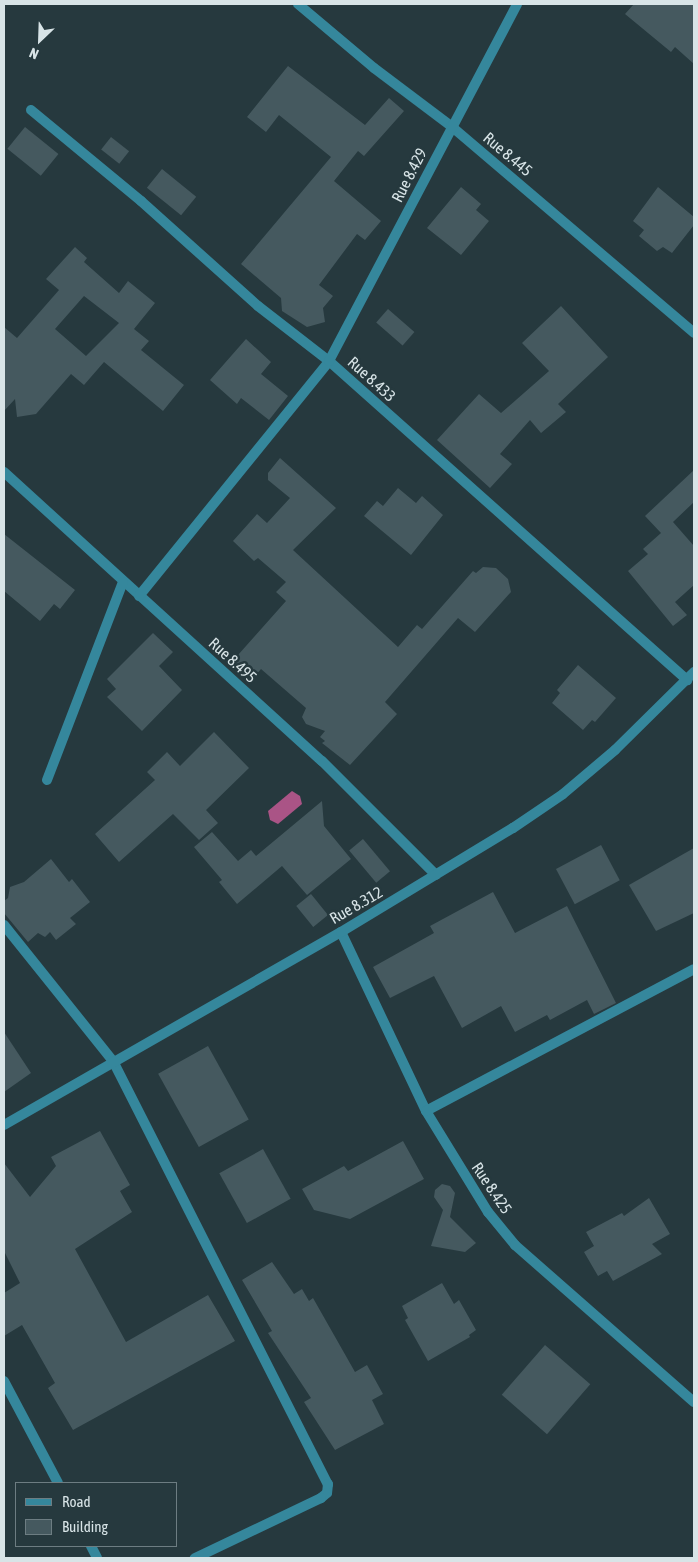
<!DOCTYPE html>
<style>
body{margin:0}
#map{position:relative;width:698px;height:1562px;overflow:hidden;background:#26393e;font-family:"Asap Condensed",sans-serif}
div>[style]{position:absolute}
.water>*{inset:0;background:#aa5486}
.building>*{inset:0;background:#45595f;transform-origin:0 0}
.street>*{height:10px;margin:-5px;padding:0 5px;transform-origin:5px;border-radius:5px;background:#35879c}
span{translate:-50% -50%;white-space:nowrap;text-align:center;line-height:1.15;-webkit-text-stroke:5px #26393e;paint-order:stroke}
.street-label{font-size:16px;color:#d8e4e7}
.frame{position:absolute;inset:0;border:5px solid #d8e4e7;pointer-events:none}
.legend{position:absolute;left:15px;top:1482px;width:162px;height:65px;box-sizing:border-box;background:#26393e;border:1px solid #6d7d82;margin:0;padding:6px 9px;list-style:none;font-size:15px;color:#d8e4e7}
.legend li{display:flex;align-items:center;gap:10px;height:25px}
.legend b{width:25px;border:1px solid #6d7d82}
.north{position:absolute;left:15px;top:15px;width:50px;height:50px;-webkit-text-stroke:4px #26393e;paint-order:stroke;rotate:204deg;font-size:14px;font-weight:700;line-height:20px;text-align:center;color:#d8e4e7}
.north::after{content:'';display:block;margin:auto;width:18px;height:22px;background:#d8e4e7;clip-path:polygon(50% 0,100% 100%,50% 72%,0 100%)}
</style>
<div id="map">
<div class="water">
<i style="clip-path:polygon(292px 791px,300px 796px,302px 804px,278px 824px,270px 820px,268px 811px)"></i>
</div>
<div class="building">
<i style="clip-path:polygon(634px 4px,694px 4px,694px 64px,675px 47px,671px 52px,625px 14px)"></i>
<i style="clip-path:polygon(288px 66px,365px 125px,389px 98px,404px 111px,364px 156px,358px 151px,334px 181px,381px 221px,365px 240px,357px 234px,319px 285px,333px 296px,323px 308px,325px 322px,307px 327px,282px 311px,281px 298px,241px 264px,331px 157px,279px 115px,266px 132px,247px 117px)"></i>
<i style="left:25px;top:127px;width:43px;height:28px;rotate:39deg"></i>
<i style="left:111px;top:137px;width:23px;height:16px;rotate:38deg"></i>
<i style="left:162px;top:169px;width:44px;height:24px;rotate:39deg"></i>
<i style="clip-path:polygon(461px 187px,481px 204px,476px 210px,489px 221px,461px 255px,427px 228px)"></i>
<i style="clip-path:polygon(658px 187px,694px 217px,694px 225px,672px 253px,663px 247px,657px 251px,639px 236px,644px 230px,633px 221px)"></i>
<i style="clip-path:polygon(evenodd,75px 247px,87px 258px,84px 262px,119px 293px,128px 281px,155px 303px,134px 329px,149px 341px,141px 350px,184px 385px,163px 411px,104px 362px,84px 385px,71px 374px,36px 414px,17px 417px,15px 399px,4px 411px,4px 327px,17px 338px,59px 290px,46px 279px,75px 247px,84px 296px,119px 323px,86px 356px,55px 329px,84px 296px)"></i>
<i style="clip-path:polygon(561px 306px,608px 357px,558px 404px,566px 412px,541px 433px,530px 420px,500px 454px,512px 464px,490px 488px,437px 440px,479px 394px,501px 413px,549px 371px,522px 343px)"></i>
<i style="left:388px;top:309px;width:35px;height:18px;rotate:41deg"></i>
<i style="clip-path:polygon(246px 339px,271px 362px,261px 374px,288px 396px,269px 420px,241px 398px,237px 404px,210px 380px)"></i>
<i style="clip-path:polygon(280px 458px,336px 508px,293px 550px,398px 647px,417px 625px,422px 629px,473px 571px,476px 573px,483px 567px,496px 568px,508px 579px,511px 592px,475px 632px,458px 618px,385px 702px,397px 714px,350px 765px,322px 743px,325px 741px,320px 737px,325px 731px,306px 724px,302px 717px,306px 708px,261px 669px,250px 682px,230px 664px,286px 601px,276px 592px,286px 582px,258px 558px,254px 561px,233px 541px,257px 514px,267px 523px,290px 498px,268px 480px,268px 473px)"></i>
<i style="clip-path:polygon(694px 470px,694px 502px,673px 522px,694px 546px,694px 585px,675px 602px,687px 615px,673px 626px,628px 571px,648px 554px,643px 549px,661px 533px,645px 516px)"></i>
<i style="clip-path:polygon(398px 488px,416px 503px,422px 496px,443px 515px,411px 555px,364px 516px,377px 501px,383px 506px)"></i>
<i style="clip-path:polygon(4px 534px,75px 590px,60px 609px,54px 604px,40px 621px,4px 591px)"></i>
<i style="clip-path:polygon(153px 633px,173px 652px,159px 666px,182px 690px,142px 731px,107px 697px,116px 689px,107px 679px)"></i>
<i style="clip-path:polygon(578px 665px,616px 698px,595px 722px,592px 720px,583px 730px,552px 703px,560px 693px,557px 690px)"></i>
<i style="clip-path:polygon(214px 732px,249px 768px,206px 810px,218px 823px,199px 840px,173px 814px,119px 862px,95px 834px,155px 780px,147px 772px,167px 752px,180px 766px)"></i>
<i style="clip-path:polygon(322px 801px,324px 826px,351px 859px,307px 895px,282px 866px,237px 904px,219px 882px,222px 880px,194px 847px,212px 832px,238px 861px,251px 850px,256px 856px)"></i>
<i style="left:363px;top:839px;width:42px;height:18px;rotate:50deg"></i>
<i style="left:601px;top:845px;width:40px;height:51px;rotate:62deg"></i>
<i style="clip-path:polygon(694px 848px,694px 913px,656px 931px,629px 885px)"></i>
<i style="clip-path:polygon(51px 859px,69px 882px,72px 879px,90px 902px,70px 918px,76px 924px,56px 940px,50px 932px,45px 937px,38px 933px,28px 942px,4px 913px,4px 901px,8px 898px,10px 887px,24px 882px)"></i>
<i style="clip-path:polygon(493px 892px,515px 933px,567px 906px,616px 1003px,594px 1014px,587px 1000px,550px 1020px,547px 1015px,515px 1032px,501px 1006px,462px 1028px,434px 976px,390px 998px,373px 967px,434px 933px,430px 926px)"></i>
<i style="left:311px;top:894px;width:27px;height:19px;rotate:51deg"></i>
<i style="clip-path:polygon(4px 1032px,31px 1073px,4px 1092px)"></i>
<i style="left:208px;top:1046px;width:84px;height:57px;rotate:61deg"></i>
<i style="clip-path:polygon(100px 1131px,130px 1185px,120px 1191px,132px 1212px,75px 1249px,126px 1342px,208px 1295px,235px 1341px,73px 1430px,48px 1388px,55px 1383px,22px 1325px,4px 1336px,4px 1293px,20px 1283px,4px 1251px,4px 1163px,30px 1197px,56px 1166px,51px 1157px)"></i>
<i style="clip-path:polygon(403px 1141px,424px 1179px,350px 1219px,314px 1210px,302px 1189px,344px 1166px,348px 1171px)"></i>
<i style="left:263px;top:1149px;width:57px;height:50px;rotate:61deg"></i>
<i style="clip-path:polygon(442px 1184px,450px 1186px,455px 1193px,450px 1217px,476px 1243px,465px 1252px,431px 1246px,443px 1210px,434px 1197px,435px 1190px)"></i>
<i style="clip-path:polygon(649px 1198px,670px 1234px,652px 1244px,662px 1254px,613px 1281px,607px 1271px,598px 1276px,584px 1252px,594px 1246px,586px 1232px,622px 1213px,624px 1216px)"></i>
<i style="clip-path:polygon(272px 1262px,294px 1294px,302px 1289px,309px 1301px,313px 1298px,355px 1372px,367px 1365px,383px 1394px,372px 1400px,384px 1424px,335px 1450px,304px 1402px,311px 1398px,268px 1333px,272px 1331px,242px 1280px)"></i>
<i style="clip-path:polygon(442px 1283px,454px 1304px,459px 1300px,476px 1330px,469px 1335px,470px 1337px,428px 1361px,405px 1320px,408px 1318px,402px 1306px)"></i>
<i style="left:545px;top:1345px;width:60px;height:66px;rotate:41deg"></i>
</div>
<div class="street">
<i style="left:298px;top:4px;width:99px;rotate:40.1deg"></i>
<i style="left:374px;top:68px;width:96px;rotate:37deg"></i>
<i style="left:451px;top:126px;width:319px;rotate:40.4deg"></i>
<i style="left:31px;top:110px;width:143px;rotate:39.6deg"></i>
<i style="left:141px;top:201px;width:157px;rotate:41.9deg"></i>
<i style="left:258px;top:306px;width:90px;rotate:37.8deg"></i>
<i style="left:329px;top:361px;width:480px;rotate:41.7deg"></i>
<i style="left:4px;top:472px;width:430px;rotate:42.3deg"></i>
<i style="left:322px;top:761px;width:161px;rotate:45deg"></i>
<i style="left:139px;top:596px;width:302px;rotate:-51deg"></i>
<i style="left:329px;top:361px;width:403px;rotate:-62.2deg"></i>
<i style="left:47px;top:780px;width:212px;rotate:-69deg"></i>
<i style="left:4px;top:925px;width:174px;rotate:51.3deg"></i>
<i style="left:113px;top:1061px;width:475px;rotate:63.1deg"></i>
<i style="left:328px;top:1484px;width:9px;rotate:96deg"></i>
<i style="left:327px;top:1493px;width:8px;rotate:140deg"></i>
<i style="left:321px;top:1498px;width:140px;rotate:154.5deg"></i>
<i style="left:341px;top:932px;width:198px;rotate:64.6deg"></i>
<i style="left:426px;top:1111px;width:119px;rotate:58.5deg"></i>
<i style="left:488px;top:1212px;width:43px;rotate:50.7deg"></i>
<i style="left:515px;top:1245px;width:238px;rotate:41.3deg"></i>
<i style="left:426px;top:1111px;width:303px;rotate:-27.9deg"></i>
<i style="left:4px;top:1125px;width:388px;rotate:-29.8deg"></i>
<i style="left:341px;top:932px;width:201px;rotate:-31.2deg"></i>
<i style="left:513px;top:828px;width:60px;rotate:-34.2deg"></i>
<i style="left:563px;top:794px;width:68px;rotate:-40.2deg"></i>
<i style="left:615px;top:750px;width:111px;rotate:-44.6deg"></i>
<i style="left:4px;top:1381px;width:115px;rotate:62.1deg"></i>
<i style="left:91px;top:1546px;width:13px;rotate:63deg"></i>
</div>
<div class="street-label">
<span style="left:508px;top:154px;rotate:40deg">Rue 8.445</span>
<span style="left:409px;top:175px;rotate:-63deg">Rue 8.429</span>
<span style="left:372px;top:379px;rotate:42deg">Rue 8.433</span>
<span style="left:233px;top:660px;rotate:42deg">Rue 8.495</span>
<span style="left:356px;top:905px;rotate:-30deg">Rue 8.312</span>
<span style="left:492px;top:1188px;rotate:56deg">Rue 8.425</span>
</div>
<div class="frame"></div>
<ul class="legend">
<li><b style="height:6px;background:#35879c"></b>Road</li>
<li><b style="height:14px;background:#45595f"></b>Building</li>
</ul>
<div class="north">N</div>
</div>
